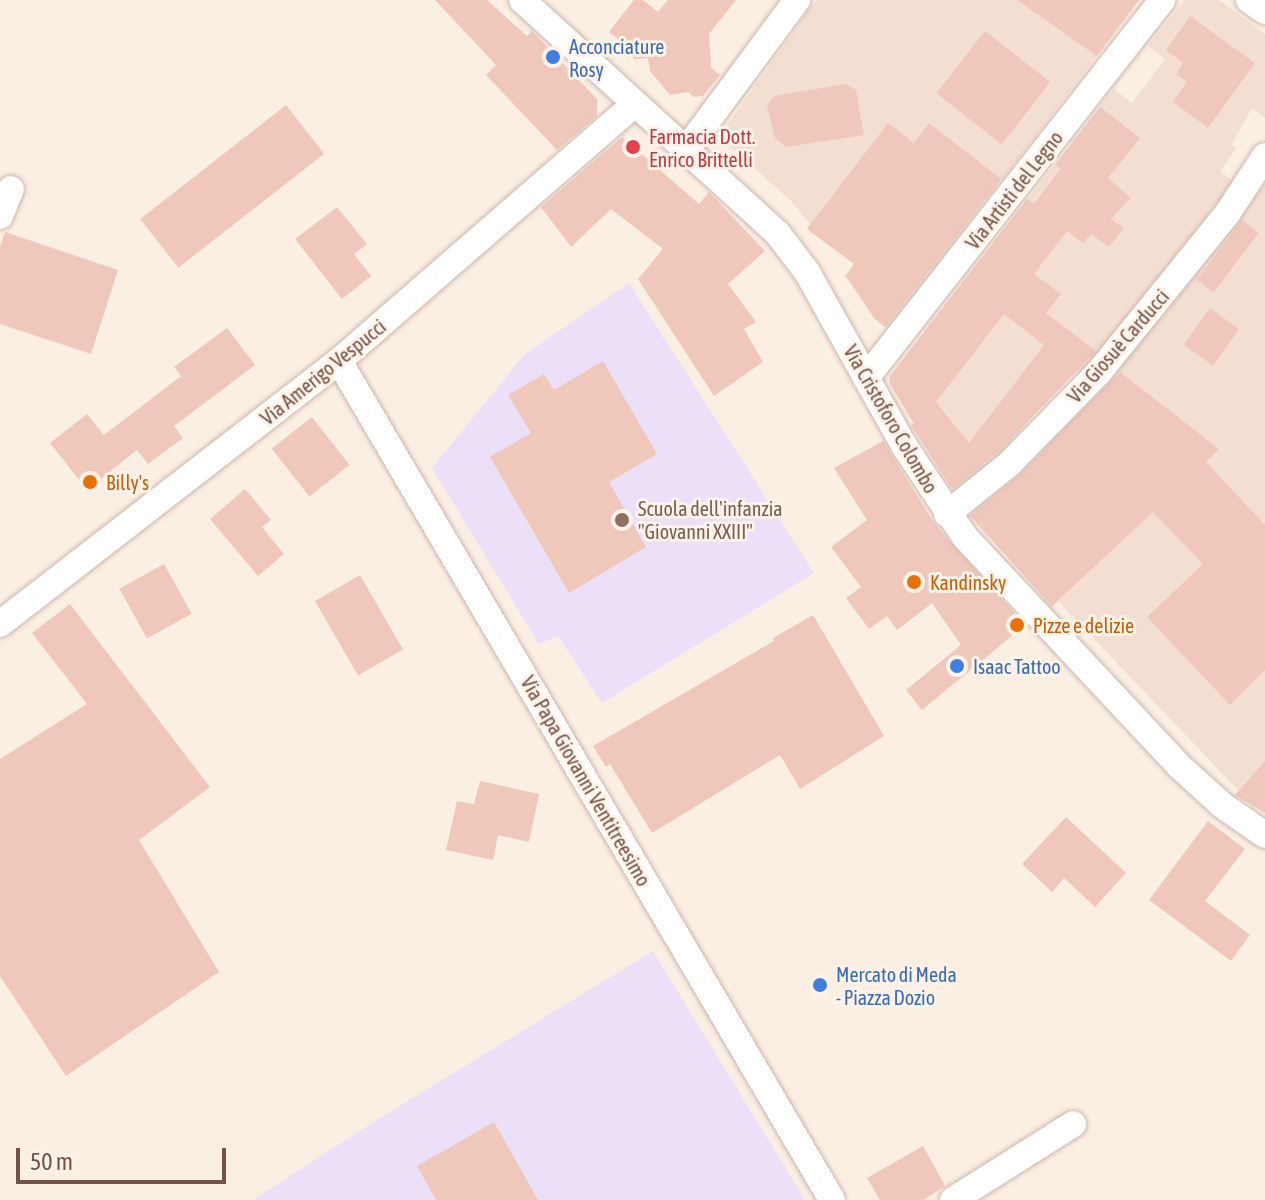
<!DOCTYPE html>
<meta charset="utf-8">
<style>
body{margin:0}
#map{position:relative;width:1265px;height:1200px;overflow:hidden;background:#fbeee3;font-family:"Asap Condensed",sans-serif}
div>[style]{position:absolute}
.residential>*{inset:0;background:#f3dfd2}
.education>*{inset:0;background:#ebe0f8}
.building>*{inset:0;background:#f0c8bb;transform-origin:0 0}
.roads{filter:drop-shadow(0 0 2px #ceb6ad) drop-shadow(0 0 2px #ceb6ad)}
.street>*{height:26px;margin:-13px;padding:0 13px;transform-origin:13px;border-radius:13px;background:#fff}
.dots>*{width:22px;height:22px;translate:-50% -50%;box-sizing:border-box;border:4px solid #fff3e9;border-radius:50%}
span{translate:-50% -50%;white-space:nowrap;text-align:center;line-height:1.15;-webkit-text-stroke:6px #fff3e9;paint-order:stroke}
.shop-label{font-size:20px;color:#366cbe}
.left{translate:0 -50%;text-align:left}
.health-label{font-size:20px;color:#be3a42}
.street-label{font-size:20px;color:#73524a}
.food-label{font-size:20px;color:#c56008}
.education-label{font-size:20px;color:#785e54}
.scale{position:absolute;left:16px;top:1148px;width:210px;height:36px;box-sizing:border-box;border:4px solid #73524a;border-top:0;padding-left:10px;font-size:24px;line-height:28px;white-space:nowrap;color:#73524a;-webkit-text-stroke:6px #fff3e9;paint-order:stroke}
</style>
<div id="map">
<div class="residential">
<i style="clip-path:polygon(816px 0,1139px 0,888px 330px,874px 318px,853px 285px,844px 277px,854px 264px,807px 229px,810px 224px,791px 201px,722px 139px,721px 134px)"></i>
<i style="clip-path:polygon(1184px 0,1219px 0,1265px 34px,1265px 118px,1252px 108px,1231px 145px,1236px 149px,1220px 171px,1234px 182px,1083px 375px,1054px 352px,1052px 391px,1007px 448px,959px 495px,889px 382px,890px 376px,1114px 89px,1132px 103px,1165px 59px,1148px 46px)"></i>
<i style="clip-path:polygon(1265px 184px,1265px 813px,1235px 795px,1238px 790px,1058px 601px,1051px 608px,968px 509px,1115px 368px,1118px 370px)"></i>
</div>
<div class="education">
<i style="clip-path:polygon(629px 283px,814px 573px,602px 703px,558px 636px,539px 644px,432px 468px,524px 355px)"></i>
<i style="clip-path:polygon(653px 951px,805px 1200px,253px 1200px,380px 1118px)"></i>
</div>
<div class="building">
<i style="clip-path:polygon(435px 0,487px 0,527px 36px,532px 31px,597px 99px,597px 116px,557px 150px,486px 75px,496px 65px)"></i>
<i style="clip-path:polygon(634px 0,643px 0,658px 12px,668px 0,736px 0,709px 34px,711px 68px,720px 75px,703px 96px,694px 97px,688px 92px,670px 95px,650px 71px,648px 58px,635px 59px,624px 51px,623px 43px,609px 32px)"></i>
<i style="clip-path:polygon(1017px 0,1139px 0,1097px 56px)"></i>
<i style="clip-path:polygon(1190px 16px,1255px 63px,1208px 128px,1173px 102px,1187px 82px,1176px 74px,1183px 63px,1166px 50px)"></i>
<i style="left:985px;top:31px;width:83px;height:79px;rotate:38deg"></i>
<i style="clip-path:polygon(846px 84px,856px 90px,864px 135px,786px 147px,775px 138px,767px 105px,774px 96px)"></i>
<i style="left:286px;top:105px;width:62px;height:185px;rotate:52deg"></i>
<i style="clip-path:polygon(evenodd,1100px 107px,1140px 138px,1108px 178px,1131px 198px,1111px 219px,1124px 228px,1109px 247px,1091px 234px,1083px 243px,1067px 231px,1034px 274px,1061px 294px,1046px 313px,1096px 351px,998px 452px,952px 489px,911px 425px,914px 424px,889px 382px,890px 376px,1027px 199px,1034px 204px,1061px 168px,1055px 165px,1100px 107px,1004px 314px,1044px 345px,969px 443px,936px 402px,1004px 314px)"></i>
<i style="clip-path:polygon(888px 123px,914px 143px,929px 123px,1001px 179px,885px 327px,874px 318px,846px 276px,854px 264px,807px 229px)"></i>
<i style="clip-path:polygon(622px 137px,699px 204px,709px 192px,765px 251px,728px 284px,756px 322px,744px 329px,763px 362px,714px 396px,638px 279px,663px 249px,611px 209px,571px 247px,541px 207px)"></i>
<i style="clip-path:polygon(337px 207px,367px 244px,354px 254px,371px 276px,342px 299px,295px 239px)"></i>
<i style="left:1242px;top:220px;width:21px;height:75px;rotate:37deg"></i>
<i style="clip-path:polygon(5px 232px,118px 270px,91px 354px,0 324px,0 247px)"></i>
<i style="left:1210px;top:308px;width:36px;height:45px;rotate:36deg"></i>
<i style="clip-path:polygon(227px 328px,255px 365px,174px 426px,183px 438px,148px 464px,137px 450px,87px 490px,50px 443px,87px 414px,104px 435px,181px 376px,174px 367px)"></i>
<i style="clip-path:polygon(603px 361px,657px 454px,609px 482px,646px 547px,569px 593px,490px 457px,531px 433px,508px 395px,544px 374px,554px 390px)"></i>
<i style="clip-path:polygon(1120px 372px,1219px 449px,1206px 462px,1265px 525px,1265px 670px,1230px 705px,1147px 617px,1203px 564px,1153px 512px,1052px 606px,970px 516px,1020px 475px)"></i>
<i style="left:312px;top:417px;width:61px;height:51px;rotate:52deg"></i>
<i style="clip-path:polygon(883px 441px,934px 523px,1025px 625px,922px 710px,906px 690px,961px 645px,932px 603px,897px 630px,887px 616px,869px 629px,846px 598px,861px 587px,831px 547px,867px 520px,834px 468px)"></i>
<i style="clip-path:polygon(245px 489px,271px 520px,262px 527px,284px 554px,258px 576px,210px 519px)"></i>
<i style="left:164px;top:564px;width:57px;height:51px;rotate:61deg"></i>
<i style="left:360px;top:575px;width:86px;height:52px;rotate:60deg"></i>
<i style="clip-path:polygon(70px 604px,210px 787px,139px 840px,219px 972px,66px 1076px,0 976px,0 759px,87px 704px,32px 633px)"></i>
<i style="clip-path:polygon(813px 615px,884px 736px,800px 789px,780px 755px,652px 833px,610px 764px,606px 767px,593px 746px,774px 641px,773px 638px)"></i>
<i style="clip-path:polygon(1265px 761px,1265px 813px,1235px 795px)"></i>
<i style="clip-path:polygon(480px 781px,539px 794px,529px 842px,498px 835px,493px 860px,446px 850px,457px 801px,474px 804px)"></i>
<i style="clip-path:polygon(1066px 817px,1126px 873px,1095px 907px,1064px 878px,1052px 892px,1022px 864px)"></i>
<i style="clip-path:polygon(1208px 821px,1245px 849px,1205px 901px,1250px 935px,1231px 961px,1149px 900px)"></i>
<i style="clip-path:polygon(494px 1122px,538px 1200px,436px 1200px,417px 1166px)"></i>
<i style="clip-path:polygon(923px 1146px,945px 1186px,923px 1200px,880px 1200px,867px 1178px)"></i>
</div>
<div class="roads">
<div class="street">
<i style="left:522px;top:0;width:347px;rotate:42.4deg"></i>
<i style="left:778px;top:234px;width:48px;rotate:52.7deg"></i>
<i style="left:807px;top:272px;width:201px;rotate:60.8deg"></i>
<i style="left:905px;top:447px;width:108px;rotate:56.3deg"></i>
<i style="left:965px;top:537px;width:312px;rotate:46.9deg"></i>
<i style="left:1178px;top:765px;width:59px;rotate:42.3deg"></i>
<i style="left:1222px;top:805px;width:52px;rotate:34.9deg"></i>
<i style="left:1249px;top:0;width:19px;rotate:35deg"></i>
<i style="left:686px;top:150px;width:187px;rotate:-53.5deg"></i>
<i style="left:0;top:216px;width:29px;rotate:-68deg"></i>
<i style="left:339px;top:361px;width:973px;rotate:59.56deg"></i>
<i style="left:866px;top:378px;width:480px;rotate:-51.9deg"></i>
<i style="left:947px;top:514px;width:80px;rotate:-38.9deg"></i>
<i style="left:1009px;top:464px;width:129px;rotate:-45.6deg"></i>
<i style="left:1099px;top:372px;width:203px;rotate:-51deg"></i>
<i style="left:1227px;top:214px;width:69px;rotate:-56.8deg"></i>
<i style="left:0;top:624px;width:429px;rotate:-37.8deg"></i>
<i style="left:339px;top:361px;width:391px;rotate:-41deg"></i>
<i style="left:953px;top:1200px;width:142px;rotate:-32.3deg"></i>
</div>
</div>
<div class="dots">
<i style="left:553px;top:57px;background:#3f7fe0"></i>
<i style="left:633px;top:147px;background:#e0444e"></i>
<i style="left:90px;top:482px;background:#e8710a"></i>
<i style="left:622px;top:520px;background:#8d6e63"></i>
<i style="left:914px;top:582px;background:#e8710a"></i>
<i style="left:1017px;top:625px;background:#e8710a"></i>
<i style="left:957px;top:666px;background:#3f7fe0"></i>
<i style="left:820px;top:985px;background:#3f7fe0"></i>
</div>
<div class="shop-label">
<span class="left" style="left:569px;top:58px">Acconciature<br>Rosy</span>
<span class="left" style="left:973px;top:666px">Isaac Tattoo</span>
<span class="left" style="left:836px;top:986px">Mercato di Meda<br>- Piazza Dozio</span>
</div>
<div class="health-label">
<span class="left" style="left:649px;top:148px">Farmacia Dott.<br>Enrico Brittelli</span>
</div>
<div class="street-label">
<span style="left:1014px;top:190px;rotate:-52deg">Via Artisti del Legno</span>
<span style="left:1118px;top:346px;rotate:-49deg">Via Giosuè Carducci</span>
<span style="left:323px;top:372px;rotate:-39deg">Via Amerigo Vespucci</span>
<span style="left:891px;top:419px;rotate:60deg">Via Cristoforo Colombo</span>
<span style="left:586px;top:781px;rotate:60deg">Via Papa Giovanni Ventitreesimo</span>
</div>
<div class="food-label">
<span class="left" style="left:106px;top:482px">Billy's</span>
<span class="left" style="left:930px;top:582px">Kandinsky</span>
<span class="left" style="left:1033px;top:625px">Pizze e delizie</span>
</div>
<div class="education-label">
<span class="left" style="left:638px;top:520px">Scuola dell'infanzia<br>"Giovanni XXIII"</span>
</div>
<div class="scale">50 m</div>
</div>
